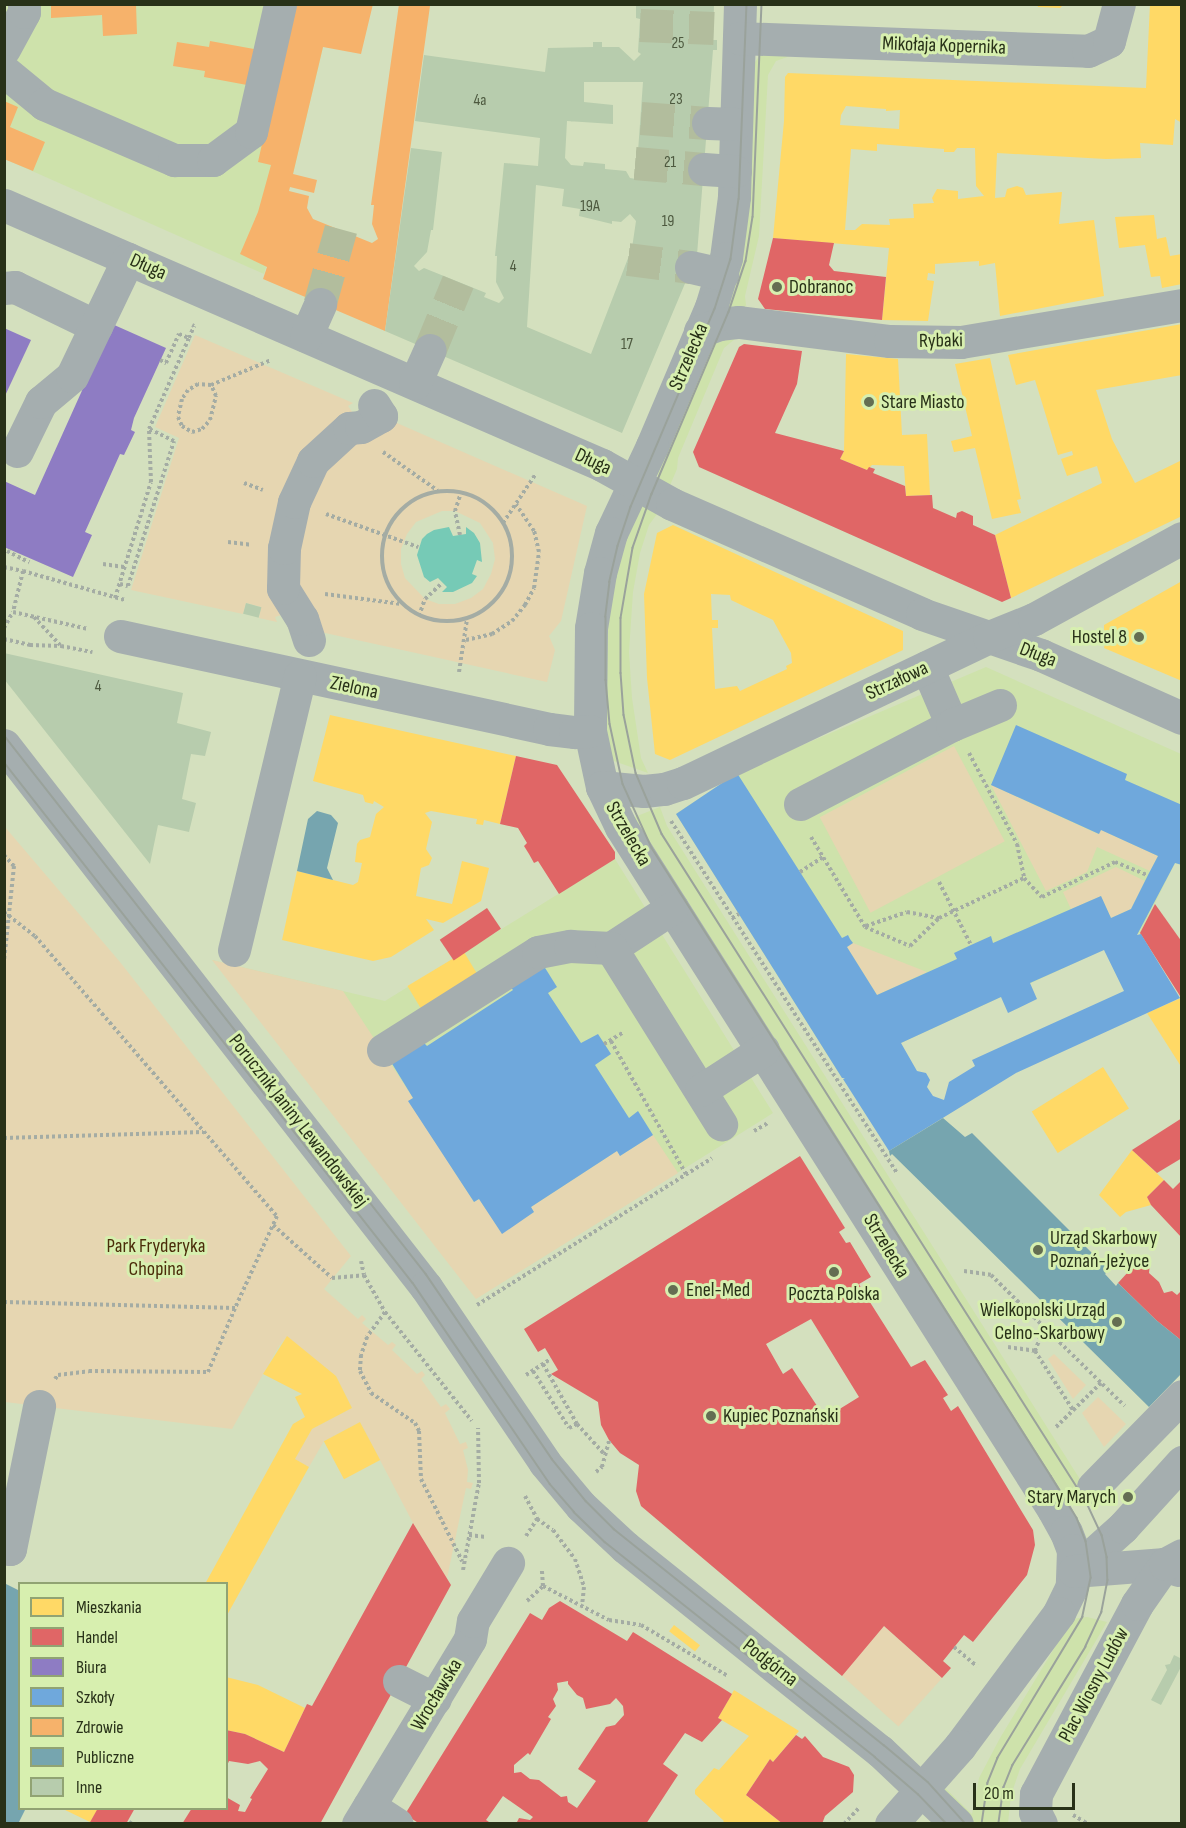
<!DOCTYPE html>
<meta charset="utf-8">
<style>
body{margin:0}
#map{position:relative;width:1186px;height:1828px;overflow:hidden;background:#d4e0be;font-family:"Sofia Sans Condensed",sans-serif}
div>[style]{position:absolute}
.built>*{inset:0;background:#cee2ab}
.green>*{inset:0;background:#e6d6b1;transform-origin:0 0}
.water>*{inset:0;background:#76cab6}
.homes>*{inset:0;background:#ffd966;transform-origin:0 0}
.shops>*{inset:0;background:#e06666;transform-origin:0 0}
.offices>*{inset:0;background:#8e7cc3}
.schools>*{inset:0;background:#6fa8dc}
.health>*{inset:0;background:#f6b26b}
.public>*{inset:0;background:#76a5af}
.building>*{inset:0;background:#b7ccad;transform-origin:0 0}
.minor-tunnel>*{height:33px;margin-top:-16.5px;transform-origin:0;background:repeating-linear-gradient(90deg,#b2bd9d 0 33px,transparent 0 49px)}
.path>*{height:4px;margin-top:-2px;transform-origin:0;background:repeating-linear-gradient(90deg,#a4aca4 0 3px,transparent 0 6px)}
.path>.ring{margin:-2px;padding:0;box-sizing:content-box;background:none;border:4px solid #a4aca4;border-radius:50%}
.minor>*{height:33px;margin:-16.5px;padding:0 16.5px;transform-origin:16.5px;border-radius:16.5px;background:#a5aeaf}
.tram>*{height:1.5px;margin:-0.75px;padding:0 0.75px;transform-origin:0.75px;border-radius:0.75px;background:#9aa29b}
.dots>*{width:16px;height:16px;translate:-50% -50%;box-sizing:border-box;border:3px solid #d7efaf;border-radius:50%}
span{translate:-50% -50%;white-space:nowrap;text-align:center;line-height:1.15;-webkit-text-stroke:6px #d7efaf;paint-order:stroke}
.number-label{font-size:16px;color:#4d593f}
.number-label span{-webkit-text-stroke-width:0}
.street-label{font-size:20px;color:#283118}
.poi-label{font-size:20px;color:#283118}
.left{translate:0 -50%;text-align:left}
.right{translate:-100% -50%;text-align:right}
.park-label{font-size:20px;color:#4b2c0a}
.frame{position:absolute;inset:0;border:6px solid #283118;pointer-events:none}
.legend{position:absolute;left:18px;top:1582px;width:210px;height:228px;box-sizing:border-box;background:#d7efaf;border:2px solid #91a373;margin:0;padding:8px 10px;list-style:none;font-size:18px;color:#283118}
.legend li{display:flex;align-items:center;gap:12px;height:30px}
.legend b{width:30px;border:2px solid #91a373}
.scale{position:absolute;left:973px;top:1783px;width:102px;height:27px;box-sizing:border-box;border:3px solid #283118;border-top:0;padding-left:8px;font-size:18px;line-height:21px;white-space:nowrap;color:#283118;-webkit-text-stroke:4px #d7efaf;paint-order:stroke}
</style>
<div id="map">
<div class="built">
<i style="clip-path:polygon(4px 5px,333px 5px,290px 187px,264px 274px,5px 159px)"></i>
<i style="clip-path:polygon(766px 54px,793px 55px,776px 61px,768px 75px,759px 236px,745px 296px,746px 305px,743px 312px,720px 314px,753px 65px,760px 55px)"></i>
<i style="clip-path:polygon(744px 336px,735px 339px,724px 348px,678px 458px,677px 469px,668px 490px,657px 475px,657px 466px,712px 345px,723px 339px)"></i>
<i style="clip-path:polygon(642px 500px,657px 514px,649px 525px,640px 553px,633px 592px,629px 652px,632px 698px,641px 758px,648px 773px,608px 759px,602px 720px,602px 630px,623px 545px)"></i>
<i style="clip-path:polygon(986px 667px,1181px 754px,1181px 865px,1175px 863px,1140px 933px,901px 1043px,842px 1078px,676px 814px,737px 773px)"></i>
<i style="clip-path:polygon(660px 807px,667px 826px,1083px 1484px,1056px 1501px,627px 820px)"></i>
<i style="clip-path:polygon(615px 859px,773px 1113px,501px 1283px,212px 960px,385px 1001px)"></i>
<i style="clip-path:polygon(1087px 1617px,1107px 1622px,1020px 1769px,1011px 1795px,1008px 1823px,936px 1823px,944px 1787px,972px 1814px,979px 1778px,1000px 1738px,1072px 1619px)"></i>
</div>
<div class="green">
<i style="clip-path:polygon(evenodd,195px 335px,353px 403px,348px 406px,357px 419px,390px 420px,587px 506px,561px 621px,549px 636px,555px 650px,547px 682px,316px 631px,291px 612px,275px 617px,277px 622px,259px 618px,261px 607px,246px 603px,243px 614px,131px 590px,179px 438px,155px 427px,195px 335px,442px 511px,455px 511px,480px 523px,493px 543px,495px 559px,491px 574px,483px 589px,471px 598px,455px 604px,439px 604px,425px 599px,405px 578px,401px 564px,401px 549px,407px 534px,416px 522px,442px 511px)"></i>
<i style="left:954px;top:746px;width:108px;height:152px;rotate:62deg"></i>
<i style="clip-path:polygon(991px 785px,1098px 834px,1101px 830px,1158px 856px,1150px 871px,1097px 847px,1087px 872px,1046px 891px)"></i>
<i style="clip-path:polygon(5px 827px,120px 962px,351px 1256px,324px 1289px,358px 1319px,362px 1315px,366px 1319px,362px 1323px,388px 1345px,392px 1342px,396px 1345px,392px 1350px,417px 1374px,422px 1371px,425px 1375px,421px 1379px,441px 1407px,446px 1404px,450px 1409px,445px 1413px,460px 1444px,466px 1442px,468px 1448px,463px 1450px,468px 1470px,467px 1482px,473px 1483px,471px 1489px,466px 1488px,447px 1578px,413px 1523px,360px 1422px,324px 1441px,309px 1467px,295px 1459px,312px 1429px,352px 1408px,336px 1376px,287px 1337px,279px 1346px,232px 1429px,5px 1402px)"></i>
<i style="clip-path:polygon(1116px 867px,1145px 881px,1131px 909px,1111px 918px,1101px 896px,1071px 909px,1063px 892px)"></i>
<i style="clip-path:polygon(853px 943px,927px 972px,877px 995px,847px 947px)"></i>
<i style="clip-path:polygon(212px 960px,343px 991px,413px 1098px,409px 1101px,474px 1202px,479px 1199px,502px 1233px,534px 1212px,531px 1207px,617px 1151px,620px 1156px,653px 1135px,678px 1173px,476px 1299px)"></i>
<i style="clip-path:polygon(1054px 1354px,1086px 1385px,1073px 1399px,1048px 1359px)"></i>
<i style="clip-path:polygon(1098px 1397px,1126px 1424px,1104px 1447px,1082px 1413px)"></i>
<i style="left:884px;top:1626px;width:78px;height:65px;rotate:42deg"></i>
</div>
<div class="water">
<i style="clip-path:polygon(449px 527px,453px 536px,466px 534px,466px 527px,474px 533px,480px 543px,482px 562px,477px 560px,472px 574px,477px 576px,472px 583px,453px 592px,442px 592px,447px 587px,438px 578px,430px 582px,424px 577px,417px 555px,422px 539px,427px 534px,434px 530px)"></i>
</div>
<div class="homes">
<i style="clip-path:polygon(1037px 4px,1064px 4px,1060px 8px,1038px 7px)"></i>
<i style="clip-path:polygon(evenodd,1150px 4px,1182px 4px,1182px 123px,1175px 119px,1173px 145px,1140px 143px,1141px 158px,1106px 159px,997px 153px,995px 198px,1005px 197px,1007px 189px,1017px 186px,1023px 188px,1026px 195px,1062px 192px,1059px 224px,1094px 220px,1104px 296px,1000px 316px,995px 263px,979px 266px,979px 261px,935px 264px,935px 274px,928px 273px,927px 280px,934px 281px,928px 321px,882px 320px,889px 248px,773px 238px,784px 121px,785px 77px,788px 73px,1146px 88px,1150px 4px,846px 106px,886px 109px,886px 111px,900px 110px,899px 129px,840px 125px,841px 115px,846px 106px,1150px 4px,877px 144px,944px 149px,944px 152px,954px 152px,957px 148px,975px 148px,976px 186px,984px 196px,958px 199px,958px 191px,937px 189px,932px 198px,934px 203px,913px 204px,914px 218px,889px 219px,890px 225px,862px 224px,855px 230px,845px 230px,851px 149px,877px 151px,877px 144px)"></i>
<i style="clip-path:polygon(1154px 215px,1157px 239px,1166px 237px,1170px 256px,1182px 254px,1182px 284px,1162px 288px,1160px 276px,1151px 277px,1145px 245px,1119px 248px,1115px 217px)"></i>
<i style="clip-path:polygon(1182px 324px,1182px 375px,1096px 390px,1112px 439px,1135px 483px,1182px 460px,1182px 516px,1011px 598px,995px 535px,1102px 483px,1097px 466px,1067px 476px,1061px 459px,1073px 455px,1072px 451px,1058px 455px,1035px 380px,1016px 385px,1008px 355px)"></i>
<i style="clip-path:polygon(846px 354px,898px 359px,902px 435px,927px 434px,930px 495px,906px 496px,904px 466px,872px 465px,867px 470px,840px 459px,844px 451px)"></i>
<i style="clip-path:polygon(990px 358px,1021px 499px,1017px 500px,1021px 513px,992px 519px,975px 448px,954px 452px,951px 441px,972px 436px,955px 364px)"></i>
<i style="clip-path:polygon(evenodd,673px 525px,903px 631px,903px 650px,670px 760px,655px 754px,647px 678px,644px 594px,657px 533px,673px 525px,711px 594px,730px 595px,731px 600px,773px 620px,791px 653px,792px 663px,786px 666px,787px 669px,740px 691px,737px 686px,715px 689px,712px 628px,718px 628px,718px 620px,712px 620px,711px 594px)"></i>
<i style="clip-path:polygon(1182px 581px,1182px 681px,1104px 648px,1105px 643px,1096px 643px,1096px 631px,1104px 631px,1104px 625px)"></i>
<i style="clip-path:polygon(330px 715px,516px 756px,500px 824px,484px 820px,483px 825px,476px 824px,477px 819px,431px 811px,425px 813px,432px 822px,426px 849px,432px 858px,429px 865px,421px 868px,416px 896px,452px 904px,462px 861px,489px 868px,481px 901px,443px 923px,426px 919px,434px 930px,391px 957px,373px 961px,282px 940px,297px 871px,353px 885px,358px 882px,362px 863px,355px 862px,357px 844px,360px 840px,370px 837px,376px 814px,384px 807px,374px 801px,373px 804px,365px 802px,363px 795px,313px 781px)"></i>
<i style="left:464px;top:952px;width:27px;height:66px;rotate:59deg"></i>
<i style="clip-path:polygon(1181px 998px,1182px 999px,1182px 1068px,1147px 1013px)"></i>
<i style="left:1103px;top:1067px;width:49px;height:84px;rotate:58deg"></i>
<i style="clip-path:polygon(1132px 1150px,1164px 1180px,1147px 1197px,1151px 1205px,1126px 1212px,1120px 1217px,1099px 1195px)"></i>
<i style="clip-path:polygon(287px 1336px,336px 1376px,352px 1408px,312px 1429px,295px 1459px,309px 1467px,226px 1617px,226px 1584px,205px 1584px,293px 1424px,305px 1417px,295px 1397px,302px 1394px,263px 1374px)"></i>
<i style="left:360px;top:1422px;width:43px;height:41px;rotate:62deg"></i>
<i style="left:674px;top:1625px;width:33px;height:8px;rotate:38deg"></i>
<i style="clip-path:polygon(226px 1677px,258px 1685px,305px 1708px,284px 1752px,245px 1734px,226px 1730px)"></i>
<i style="clip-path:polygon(734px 1690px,799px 1731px,773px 1762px,770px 1759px,746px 1795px,783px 1824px,721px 1824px,724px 1821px,695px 1794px,695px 1790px,714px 1768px,719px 1770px,749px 1736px,718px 1718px)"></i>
<i style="clip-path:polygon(63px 1809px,98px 1809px,90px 1822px)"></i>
</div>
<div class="shops">
<i style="clip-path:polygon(773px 238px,834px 243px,829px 265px,834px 271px,886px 277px,882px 320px,765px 309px,758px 299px)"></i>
<i style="clip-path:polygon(744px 344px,802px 351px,797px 384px,775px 433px,844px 451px,840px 459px,867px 470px,869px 467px,875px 469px,873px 473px,905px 486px,906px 496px,932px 495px,933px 508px,956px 518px,957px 513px,962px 511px,973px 516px,973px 525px,995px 535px,1011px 598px,1002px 602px,699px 467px,693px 452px,739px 347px)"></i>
<i style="clip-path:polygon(516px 756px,557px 765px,615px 852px,615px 859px,559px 894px,538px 861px,534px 863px,529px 854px,524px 846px,527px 843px,518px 828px,500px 824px)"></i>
<i style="clip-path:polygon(1155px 904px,1182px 942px,1182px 999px,1140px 933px)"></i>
<i style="left:487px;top:908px;width:25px;height:57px;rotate:56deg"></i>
<i style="clip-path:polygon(1182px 1118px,1182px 1158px,1157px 1173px,1132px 1150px)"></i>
<i style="clip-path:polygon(evenodd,800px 1156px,845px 1228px,839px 1232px,846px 1243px,850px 1242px,871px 1277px,859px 1284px,861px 1288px,911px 1367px,925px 1360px,948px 1395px,943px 1398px,951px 1411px,958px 1406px,1033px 1530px,1035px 1545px,1027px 1575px,973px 1642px,964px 1635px,943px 1661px,951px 1668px,942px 1678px,884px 1626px,842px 1676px,641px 1506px,636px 1491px,639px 1465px,620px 1453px,609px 1440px,601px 1425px,598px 1402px,551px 1374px,558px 1370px,545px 1348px,538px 1352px,524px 1329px,800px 1156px,811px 1319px,859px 1397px,825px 1418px,792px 1368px,783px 1374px,766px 1344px,811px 1319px)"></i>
<i style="clip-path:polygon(1164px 1180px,1173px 1189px,1182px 1180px,1182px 1238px,1151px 1205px,1147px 1197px)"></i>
<i style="clip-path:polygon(1139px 1260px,1150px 1263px,1149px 1273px,1159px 1282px,1164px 1293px,1172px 1291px,1177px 1295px,1182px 1290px,1182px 1341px,1156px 1320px,1118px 1283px)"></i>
<i style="clip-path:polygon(413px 1523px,451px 1585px,320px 1824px,182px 1824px,192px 1808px,226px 1808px,226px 1797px,240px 1805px,238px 1811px,245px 1812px,252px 1799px,250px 1798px,268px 1769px,260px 1761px,248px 1764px,229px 1761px,226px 1768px,226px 1730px,245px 1734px,284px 1752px,307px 1704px,312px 1706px)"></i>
<i style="clip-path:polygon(evenodd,560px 1601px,627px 1641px,633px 1632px,732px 1694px,718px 1718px,722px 1720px,702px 1742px,685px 1733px,663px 1764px,678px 1775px,646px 1824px,516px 1824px,519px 1818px,530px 1820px,533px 1817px,503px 1796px,486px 1820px,492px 1824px,420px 1824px,409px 1817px,407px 1811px,530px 1613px,542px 1620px,549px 1608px,560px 1601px,568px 1681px,568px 1684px,577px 1695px,583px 1698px,586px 1709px,610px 1704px,616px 1698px,623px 1706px,624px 1715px,615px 1725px,606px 1727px,578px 1769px,596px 1781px,577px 1808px,568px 1802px,567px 1796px,561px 1797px,539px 1780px,530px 1779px,521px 1772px,514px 1773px,514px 1765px,528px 1753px,530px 1755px,551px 1719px,548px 1717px,556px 1706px,553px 1699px,558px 1690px,557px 1683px,568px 1681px)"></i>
<i style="clip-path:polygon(796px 1735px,802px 1739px,805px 1736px,823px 1757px,849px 1767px,854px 1775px,853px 1792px,825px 1816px,822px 1824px,783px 1824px,746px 1795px,770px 1759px,773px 1762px)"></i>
<i style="clip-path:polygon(98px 1808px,135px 1808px,126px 1824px,89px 1824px)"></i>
</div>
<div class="offices">
<i style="clip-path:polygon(112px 324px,166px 348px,134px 418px,131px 430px,135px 432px,124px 455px,120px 454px,85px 532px,92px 535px,73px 577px,4px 547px,4px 481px,35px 495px)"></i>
<i style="clip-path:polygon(4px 328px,31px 340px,4px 398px)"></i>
</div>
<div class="schools">
<i style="clip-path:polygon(evenodd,1016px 725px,1127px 774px,1125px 780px,1182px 805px,1182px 865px,1175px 863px,1137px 935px,1141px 934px,1180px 998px,1016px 1073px,889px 1151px,843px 1079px,845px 1078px,842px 1078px,676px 814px,737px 773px,842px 938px,848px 935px,850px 939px,853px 943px,847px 947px,877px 995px,957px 959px,954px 953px,971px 945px,991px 936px,993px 943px,1101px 896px,1111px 918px,1131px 909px,1148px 875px,1158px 856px,1101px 830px,1099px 834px,991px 785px,1016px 725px,1104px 950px,1124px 991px,972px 1060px,975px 1066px,949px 1082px,944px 1100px,933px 1096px,927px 1087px,930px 1080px,926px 1073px,917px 1071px,901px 1043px,1001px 997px,1008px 1013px,1037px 999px,1030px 983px,1104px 950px)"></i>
<i style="clip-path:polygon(542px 963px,557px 987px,548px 993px,581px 1043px,598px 1034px,611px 1054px,595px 1065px,629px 1118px,638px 1111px,653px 1135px,620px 1156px,617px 1151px,531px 1207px,534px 1212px,502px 1234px,479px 1199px,474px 1202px,408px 1101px,413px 1098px,391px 1062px,423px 1042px,427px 1046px,513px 990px,509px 985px)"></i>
</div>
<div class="health">
<i style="clip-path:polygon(51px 4px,136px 4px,137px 34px,103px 36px,102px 15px,51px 18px)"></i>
<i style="clip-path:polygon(293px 4px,373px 4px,361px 54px,323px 47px,293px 174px,317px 180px,314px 193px,290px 187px,289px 191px,309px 196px,307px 208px,313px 219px,372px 243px,378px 239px,372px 224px,374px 205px,371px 205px,399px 4px,430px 6px,385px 331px,263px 279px,267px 267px,240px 254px,258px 212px,271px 165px,258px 162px)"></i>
<i style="clip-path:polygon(210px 41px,254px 49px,247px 85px,204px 77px,205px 71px,173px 66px,177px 42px,209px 47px)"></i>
<i style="clip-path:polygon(4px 101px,18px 107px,10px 127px,45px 142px,33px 171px,4px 159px)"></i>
</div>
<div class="public">
<i style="clip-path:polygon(317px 811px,331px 815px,338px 823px,327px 868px,333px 880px,297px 871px,308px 819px)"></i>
<i style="clip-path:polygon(943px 1118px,965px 1137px,972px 1133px,1109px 1270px,1105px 1274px,1116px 1286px,1118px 1283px,1156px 1320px,1182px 1341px,1182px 1373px,1149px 1407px,892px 1154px,890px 1156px,889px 1151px)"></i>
<i style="clip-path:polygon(4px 1583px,20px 1591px,20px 1808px,26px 1808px,18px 1824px,4px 1824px)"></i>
</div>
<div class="building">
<i style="clip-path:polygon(evenodd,636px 5px,714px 5px,713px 40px,717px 40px,717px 50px,713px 50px,697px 255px,622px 433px,385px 331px,411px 148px,442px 152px,433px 230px,431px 230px,427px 252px,414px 266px,419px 271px,424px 268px,486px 293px,484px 297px,499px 303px,504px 298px,496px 282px,497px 256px,495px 256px,504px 163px,538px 166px,540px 138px,415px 121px,424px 55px,545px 72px,548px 48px,593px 47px,593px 42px,602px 42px,602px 47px,619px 47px,634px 61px,641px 54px,638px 52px,640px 19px,636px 18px,636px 5px,584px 82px,643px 82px,636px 179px,630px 178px,626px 171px,605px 169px,605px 164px,584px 162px,583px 166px,571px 165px,565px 158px,567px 121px,613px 124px,613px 105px,584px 102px,584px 82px,636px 5px,536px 185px,564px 189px,562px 206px,580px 209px,579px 216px,612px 224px,612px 221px,621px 222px,630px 214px,636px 221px,632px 248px,591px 354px,527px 327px,536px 185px)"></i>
<i style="left:246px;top:603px;width:16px;height:11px;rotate:15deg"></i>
<i style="clip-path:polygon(4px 653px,183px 693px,177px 723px,211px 732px,205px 756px,191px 754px,182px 799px,196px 803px,189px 832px,158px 825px,150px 864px,4px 679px)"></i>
<i style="clip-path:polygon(1174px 1655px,1182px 1659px,1182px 1665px,1161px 1705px,1151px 1700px,1167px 1670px,1165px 1665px,1170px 1664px)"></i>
</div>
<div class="minor-tunnel">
<i style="left:640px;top:25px;width:74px;rotate:2.3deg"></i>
<i style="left:641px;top:118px;width:67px;rotate:4.3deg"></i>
<i style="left:635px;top:163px;width:69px;rotate:5deg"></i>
<i style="left:628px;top:259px;width:64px;rotate:7.2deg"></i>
<i style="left:320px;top:304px;width:78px;rotate:-74.4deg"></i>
<i style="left:430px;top:350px;width:74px;rotate:-67.6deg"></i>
</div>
<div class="path">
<i style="left:160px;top:360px;width:7px;rotate:27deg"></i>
<i style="left:166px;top:363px;width:32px;rotate:-66deg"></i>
<i style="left:179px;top:334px;width:11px;rotate:22deg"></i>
<i style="left:189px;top:338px;width:13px;rotate:-67deg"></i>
<i style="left:194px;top:326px;width:2px;rotate:-153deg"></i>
<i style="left:211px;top:385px;width:13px;rotate:-176deg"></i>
<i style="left:198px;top:384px;width:12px;rotate:149deg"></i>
<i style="left:188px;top:390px;width:11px;rotate:124deg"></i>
<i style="left:182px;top:399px;width:18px;rotate:103deg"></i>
<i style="left:178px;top:417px;width:10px;rotate:66deg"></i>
<i style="left:182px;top:426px;width:12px;rotate:31deg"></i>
<i style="left:192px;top:432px;width:10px;rotate:-17deg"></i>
<i style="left:202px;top:429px;width:12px;rotate:-48deg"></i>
<i style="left:210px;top:420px;width:25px;rotate:-76deg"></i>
<i style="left:216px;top:396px;width:12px;rotate:-114deg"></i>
<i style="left:211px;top:385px;width:65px;rotate:-22.6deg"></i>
<i style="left:383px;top:452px;width:67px;rotate:35.3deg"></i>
<i style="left:244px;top:483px;width:20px;rotate:20deg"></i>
<i class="ring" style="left:382px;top:491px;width:126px;height:126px"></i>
<i style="left:326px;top:514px;width:98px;rotate:19.7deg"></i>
<i style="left:503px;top:523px;width:58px;rotate:-56.3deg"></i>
<i style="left:460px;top:535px;width:25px;rotate:-102deg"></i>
<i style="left:455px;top:511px;width:19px;rotate:-72deg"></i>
<i style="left:228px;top:542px;width:23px;rotate:7deg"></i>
<i style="left:7px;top:551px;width:25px;rotate:27deg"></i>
<i style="left:103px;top:564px;width:21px;rotate:8deg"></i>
<i style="left:4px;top:567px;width:19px;rotate:12deg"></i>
<i style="left:23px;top:571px;width:42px;rotate:103.7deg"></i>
<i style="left:13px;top:612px;width:77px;rotate:12.8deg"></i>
<i style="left:23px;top:571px;width:106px;rotate:15.9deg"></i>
<i style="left:120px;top:584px;width:8px;rotate:14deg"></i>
<i style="left:128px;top:586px;width:152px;rotate:-72.4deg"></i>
<i style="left:174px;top:441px;width:28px;rotate:-154deg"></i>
<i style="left:325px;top:594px;width:77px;rotate:7.5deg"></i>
<i style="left:115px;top:598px;width:121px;rotate:-72.8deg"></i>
<i style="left:151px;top:482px;width:53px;rotate:-92.2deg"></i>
<i style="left:149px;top:429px;width:99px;rotate:-66.3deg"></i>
<i style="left:419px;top:616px;width:18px;rotate:-71deg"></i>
<i style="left:425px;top:599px;width:23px;rotate:-43deg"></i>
<i style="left:34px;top:617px;width:38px;rotate:47deg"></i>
<i style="left:4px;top:628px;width:18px;rotate:-61deg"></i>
<i style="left:4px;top:639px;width:27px;rotate:13deg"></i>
<i style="left:30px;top:645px;width:31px;rotate:2deg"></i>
<i style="left:61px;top:646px;width:32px;rotate:11deg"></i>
<i style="left:466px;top:640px;width:27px;rotate:-13deg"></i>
<i style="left:492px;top:634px;width:24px;rotate:-33deg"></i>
<i style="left:512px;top:621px;width:21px;rotate:-51deg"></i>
<i style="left:525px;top:605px;width:19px;rotate:-62deg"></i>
<i style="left:534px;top:588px;width:36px;rotate:-82deg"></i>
<i style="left:539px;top:552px;width:22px;rotate:-103deg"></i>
<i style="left:534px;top:531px;width:32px;rotate:-124deg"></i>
<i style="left:459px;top:672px;width:54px;rotate:-81.4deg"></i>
<i style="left:969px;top:753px;width:103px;rotate:62.2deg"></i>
<i style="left:1017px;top:844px;width:35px;rotate:78deg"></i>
<i style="left:671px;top:821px;width:418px;rotate:57.3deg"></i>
<i style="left:811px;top:837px;width:105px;rotate:59deg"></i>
<i style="left:865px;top:927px;width:49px;rotate:22.9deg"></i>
<i style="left:910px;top:946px;width:40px;rotate:-44deg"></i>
<i style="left:939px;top:918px;width:94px;rotate:-25.2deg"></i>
<i style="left:1024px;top:878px;width:26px;rotate:47deg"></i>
<i style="left:1042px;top:897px;width:81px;rotate:-25.6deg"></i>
<i style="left:1115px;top:862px;width:35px;rotate:22deg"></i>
<i style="left:4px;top:855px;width:15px;rotate:48deg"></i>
<i style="left:14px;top:866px;width:96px;rotate:96deg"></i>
<i style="left:800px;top:872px;width:27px;rotate:-33deg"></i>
<i style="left:939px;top:882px;width:71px;rotate:63.1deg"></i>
<i style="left:4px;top:912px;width:39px;rotate:38deg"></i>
<i style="left:35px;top:936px;width:370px;rotate:49.2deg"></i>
<i style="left:277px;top:1216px;width:101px;rotate:114.5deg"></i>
<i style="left:235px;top:1308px;width:231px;rotate:-178.5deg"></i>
<i style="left:732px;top:918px;width:8px;rotate:-30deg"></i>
<i style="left:866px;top:926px;width:43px;rotate:-18.9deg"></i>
<i style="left:907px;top:912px;width:33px;rotate:11deg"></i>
<i style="left:611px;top:1041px;width:153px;rotate:60.6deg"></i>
<i style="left:604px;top:1044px;width:23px;rotate:-31deg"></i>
<i style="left:754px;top:1131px;width:16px;rotate:-30deg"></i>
<i style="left:4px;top:1138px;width:199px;rotate:-1.7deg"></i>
<i style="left:273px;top:1225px;width:79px;rotate:41.9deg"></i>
<i style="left:332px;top:1278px;width:32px;rotate:-5deg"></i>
<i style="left:361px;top:1261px;width:14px;rotate:78deg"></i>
<i style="left:364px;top:1275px;width:43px;rotate:60.4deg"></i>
<i style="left:385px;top:1312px;width:139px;rotate:51.4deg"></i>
<i style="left:964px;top:1271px;width:27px;rotate:8deg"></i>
<i style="left:991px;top:1275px;width:187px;rotate:44.4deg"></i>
<i style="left:477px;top:1305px;width:277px;rotate:-32deg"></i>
<i style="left:385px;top:1312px;width:31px;rotate:126deg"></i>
<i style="left:367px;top:1337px;width:19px;rotate:108deg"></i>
<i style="left:361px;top:1355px;width:16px;rotate:94deg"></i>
<i style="left:360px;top:1371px;width:25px;rotate:63deg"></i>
<i style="left:371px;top:1393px;width:53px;rotate:34.3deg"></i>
<i style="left:415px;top:1423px;width:9px;rotate:63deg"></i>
<i style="left:419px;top:1431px;width:48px;rotate:87.6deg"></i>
<i style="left:421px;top:1479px;width:92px;rotate:63.4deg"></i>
<i style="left:1008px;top:1347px;width:27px;rotate:8deg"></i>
<i style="left:1035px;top:1351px;width:70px;rotate:57.2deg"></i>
<i style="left:1035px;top:1351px;width:26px;rotate:-69deg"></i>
<i style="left:543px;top:1364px;width:69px;rotate:60.5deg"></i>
<i style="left:533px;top:1371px;width:67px;rotate:57.7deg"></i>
<i style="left:569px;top:1428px;width:9px;rotate:-27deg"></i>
<i style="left:577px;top:1424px;width:42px;rotate:47.9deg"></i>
<i style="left:526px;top:1375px;width:30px;rotate:-33deg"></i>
<i style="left:55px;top:1379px;width:5px;rotate:-53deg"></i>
<i style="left:58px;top:1375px;width:31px;rotate:-7deg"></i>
<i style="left:89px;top:1371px;width:119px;rotate:0.5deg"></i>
<i style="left:208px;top:1372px;width:69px;rotate:-67.1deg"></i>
<i style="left:1056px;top:1427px;width:63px;rotate:-44.4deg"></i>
<i style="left:596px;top:1472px;width:8px;rotate:-40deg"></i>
<i style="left:602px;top:1467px;width:28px;rotate:-75deg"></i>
<i style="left:525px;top:1496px;width:26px;rotate:62deg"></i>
<i style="left:537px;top:1519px;width:19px;rotate:35deg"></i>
<i style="left:553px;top:1530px;width:36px;rotate:53deg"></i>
<i style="left:575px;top:1559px;width:29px;rotate:72deg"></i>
<i style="left:584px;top:1587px;width:19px;rotate:96deg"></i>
<i style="left:469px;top:1535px;width:17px;rotate:7deg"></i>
<i style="left:526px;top:1536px;width:20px;rotate:-57deg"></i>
<i style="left:463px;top:1570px;width:88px;rotate:-79.6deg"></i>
<i style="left:479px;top:1483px;width:55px;rotate:-91deg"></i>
<i style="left:543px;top:1586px;width:74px;rotate:27.3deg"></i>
<i style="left:609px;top:1620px;width:32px;rotate:9deg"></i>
<i style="left:641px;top:1625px;width:101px;rotate:30.4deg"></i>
<i style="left:527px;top:1601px;width:22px;rotate:-43deg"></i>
<i style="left:543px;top:1586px;width:16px;rotate:-94deg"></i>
<i style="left:954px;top:1647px;width:30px;rotate:40deg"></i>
<i style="left:1073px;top:1815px;width:17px;rotate:31deg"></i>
<i style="left:129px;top:1822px;width:4px;rotate:34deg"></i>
<i style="left:844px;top:1824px;width:23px;rotate:-47deg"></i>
</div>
<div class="minor">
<i style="left:740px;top:4px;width:193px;rotate:91.8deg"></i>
<i style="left:734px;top:197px;width:62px;rotate:97.5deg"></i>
<i style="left:726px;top:258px;width:51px;rotate:107deg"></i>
<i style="left:711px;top:307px;width:151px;rotate:113deg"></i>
<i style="left:652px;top:446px;width:96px;rotate:115.2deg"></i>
<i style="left:611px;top:533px;width:41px;rotate:105.4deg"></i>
<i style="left:600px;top:573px;width:56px;rotate:99.3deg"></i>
<i style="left:591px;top:628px;width:103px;rotate:90.6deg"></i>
<i style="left:590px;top:731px;width:57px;rotate:77.9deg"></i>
<i style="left:602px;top:787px;width:44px;rotate:64.6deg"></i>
<i style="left:621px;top:827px;width:807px;rotate:57.65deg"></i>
<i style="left:1053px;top:1509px;width:26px;rotate:61deg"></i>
<i style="left:1066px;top:1532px;width:19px;rotate:69deg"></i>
<i style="left:1073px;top:1550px;width:36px;rotate:92deg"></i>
<i style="left:1072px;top:1586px;width:30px;rotate:116deg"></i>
<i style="left:1059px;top:1613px;width:166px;rotate:126.7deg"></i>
<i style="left:960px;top:1746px;width:104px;rotate:131.5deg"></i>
<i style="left:739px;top:38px;width:349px;rotate:2.1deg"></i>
<i style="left:1088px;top:51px;width:23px;rotate:-25deg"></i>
<i style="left:1109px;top:41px;width:38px;rotate:-75deg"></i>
<i style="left:4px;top:49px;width:42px;rotate:-61.6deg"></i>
<i style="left:24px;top:12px;width:8px;rotate:-90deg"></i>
<i style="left:4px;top:71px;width:52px;rotate:39.5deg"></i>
<i style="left:44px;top:104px;width:142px;rotate:23.3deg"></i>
<i style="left:174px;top:160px;width:39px"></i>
<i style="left:213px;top:160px;width:47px;rotate:-36.4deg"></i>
<i style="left:251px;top:132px;width:131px;rotate:-77.2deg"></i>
<i style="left:708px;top:123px;width:28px;rotate:2deg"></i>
<i style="left:704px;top:169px;width:31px;rotate:4deg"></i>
<i style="left:4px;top:205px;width:652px;rotate:23.5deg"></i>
<i style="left:602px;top:465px;width:80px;rotate:29.1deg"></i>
<i style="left:672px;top:504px;width:273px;rotate:23.7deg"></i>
<i style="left:922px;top:614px;width:126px;rotate:19deg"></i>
<i style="left:1041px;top:655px;width:154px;rotate:24.1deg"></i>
<i style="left:691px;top:267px;width:32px;rotate:13deg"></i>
<i style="left:4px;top:288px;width:11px;rotate:-5deg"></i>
<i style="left:15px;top:287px;width:90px;rotate:25.7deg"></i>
<i style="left:700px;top:331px;width:20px;rotate:-20deg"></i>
<i style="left:719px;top:324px;width:20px;rotate:-6deg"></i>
<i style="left:739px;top:322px;width:152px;rotate:7.2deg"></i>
<i style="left:890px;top:341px;width:71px;rotate:0.8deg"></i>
<i style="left:961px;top:342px;width:224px;rotate:-9.5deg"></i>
<i style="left:306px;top:336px;width:35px;rotate:-66deg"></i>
<i style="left:415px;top:383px;width:36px;rotate:-66deg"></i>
<i style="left:17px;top:451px;width:55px;rotate:-63.9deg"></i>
<i style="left:41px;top:402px;width:40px;rotate:-40deg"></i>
<i style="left:72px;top:376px;width:130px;rotate:-64.4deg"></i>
<i style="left:120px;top:636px;width:439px;rotate:12.2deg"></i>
<i style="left:549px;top:729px;width:26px;rotate:7deg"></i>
<i style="left:575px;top:732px;width:15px;rotate:-4deg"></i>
<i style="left:309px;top:640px;width:22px;rotate:-108deg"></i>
<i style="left:302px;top:619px;width:36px;rotate:-122deg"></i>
<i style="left:283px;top:588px;width:40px;rotate:-88.6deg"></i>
<i style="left:284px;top:548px;width:47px;rotate:-77.7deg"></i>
<i style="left:294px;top:502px;width:45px;rotate:-65.1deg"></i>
<i style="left:313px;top:461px;width:49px;rotate:-42.5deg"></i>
<i style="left:349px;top:428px;width:12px;rotate:-5deg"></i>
<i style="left:361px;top:427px;width:23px;rotate:-29deg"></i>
<i style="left:381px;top:416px;width:13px;rotate:-122deg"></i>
<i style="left:927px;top:667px;width:63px;rotate:66.7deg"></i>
<i style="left:4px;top:745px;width:687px;rotate:52.1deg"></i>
<i style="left:426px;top:1287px;width:212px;rotate:55.9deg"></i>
<i style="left:545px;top:1463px;width:56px;rotate:50.1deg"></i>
<i style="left:581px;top:1506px;width:60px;rotate:43deg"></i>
<i style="left:625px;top:1547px;width:327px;rotate:38.7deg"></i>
<i style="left:880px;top:1751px;width:106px;rotate:43.5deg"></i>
<i style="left:602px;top:787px;width:42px;rotate:5.4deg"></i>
<i style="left:644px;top:791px;width:20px;rotate:-6deg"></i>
<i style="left:664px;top:789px;width:20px;rotate:-18deg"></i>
<i style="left:683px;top:783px;width:339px;rotate:-25.5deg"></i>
<i style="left:989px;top:637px;width:48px;rotate:-21.8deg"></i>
<i style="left:1034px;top:619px;width:169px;rotate:-28.7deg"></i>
<i style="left:800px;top:804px;width:171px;rotate:-27.5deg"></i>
<i style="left:952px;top:725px;width:52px;rotate:-22.6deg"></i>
<i style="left:611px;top:948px;width:73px;rotate:-33.3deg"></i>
<i style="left:234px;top:950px;width:282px;rotate:-76.5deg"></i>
<i style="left:383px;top:1050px;width:183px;rotate:-32.3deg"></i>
<i style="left:538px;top:952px;width:33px;rotate:-11deg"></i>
<i style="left:570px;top:946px;width:41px;rotate:2.8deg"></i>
<i style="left:611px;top:948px;width:208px;rotate:58deg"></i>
<i style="left:701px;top:1090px;width:74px;rotate:-32.8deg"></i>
<i style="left:1093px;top:1487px;width:127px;rotate:-45.6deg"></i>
<i style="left:4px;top:1548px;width:6px;rotate:9deg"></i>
<i style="left:10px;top:1549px;width:146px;rotate:-78.5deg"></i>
<i style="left:1074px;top:1571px;width:66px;rotate:-41.9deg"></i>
<i style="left:1123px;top:1527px;width:88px;rotate:-47.8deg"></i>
<i style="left:1074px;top:1571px;width:91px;rotate:-4.4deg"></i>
<i style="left:1165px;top:1564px;width:14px;rotate:25deg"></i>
<i style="left:399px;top:1681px;width:40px;rotate:26.6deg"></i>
<i style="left:369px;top:1806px;width:33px;rotate:33deg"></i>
<i style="left:358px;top:1824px;width:216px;rotate:-58.8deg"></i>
<i style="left:470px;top:1639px;width:18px;rotate:-81deg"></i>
<i style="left:473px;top:1621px;width:68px;rotate:-58.9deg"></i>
<i style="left:1041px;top:1824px;width:13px;rotate:-117deg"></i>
<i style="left:1035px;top:1812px;width:18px;rotate:-87deg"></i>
<i style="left:1036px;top:1794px;width:215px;rotate:-62deg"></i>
<i style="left:1137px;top:1604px;width:49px;rotate:-55deg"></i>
<i style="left:1165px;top:1564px;width:19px;rotate:-28deg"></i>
</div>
<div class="tram">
<i style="left:747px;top:4px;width:195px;rotate:92.3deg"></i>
<i style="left:739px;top:199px;width:61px;rotate:97.6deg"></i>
<i style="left:731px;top:259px;width:52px;rotate:107.7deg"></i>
<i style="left:715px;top:309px;width:215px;rotate:113deg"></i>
<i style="left:631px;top:507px;width:41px;rotate:108.4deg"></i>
<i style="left:618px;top:546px;width:37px;rotate:103deg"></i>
<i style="left:610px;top:582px;width:35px;rotate:97deg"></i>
<i style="left:606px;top:617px;width:63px;rotate:90deg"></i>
<i style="left:606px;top:680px;width:44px;rotate:84.8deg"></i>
<i style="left:610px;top:724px;width:61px;rotate:77.8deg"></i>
<i style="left:623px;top:784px;width:70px;rotate:65.6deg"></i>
<i style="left:652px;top:848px;width:744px;rotate:57.57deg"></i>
<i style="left:1051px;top:1476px;width:49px;rotate:58.2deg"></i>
<i style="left:1077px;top:1518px;width:25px;rotate:69deg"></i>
<i style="left:1086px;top:1541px;width:37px;rotate:82deg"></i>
<i style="left:1091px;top:1578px;width:40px;rotate:102deg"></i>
<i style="left:1083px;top:1617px;width:165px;rotate:121.1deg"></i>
<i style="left:998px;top:1758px;width:27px;rotate:112deg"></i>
<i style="left:988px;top:1783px;width:41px;rotate:98.3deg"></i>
<i style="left:762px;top:4px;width:213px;rotate:92.4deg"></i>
<i style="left:753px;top:217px;width:45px;rotate:99deg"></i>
<i style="left:746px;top:261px;width:54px;rotate:108.4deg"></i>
<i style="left:729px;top:312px;width:198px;rotate:112.9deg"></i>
<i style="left:652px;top:494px;width:57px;rotate:109.4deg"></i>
<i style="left:633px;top:548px;width:71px;rotate:99.7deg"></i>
<i style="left:621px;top:618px;width:55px;rotate:90deg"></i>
<i style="left:621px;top:673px;width:42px;rotate:85.9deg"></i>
<i style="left:624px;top:715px;width:59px;rotate:78.3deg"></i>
<i style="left:636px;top:773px;width:66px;rotate:66.9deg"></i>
<i style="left:662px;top:834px;width:790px;rotate:57.56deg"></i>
<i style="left:1086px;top:1501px;width:38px;rotate:65deg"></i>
<i style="left:1102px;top:1535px;width:23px;rotate:77deg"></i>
<i style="left:1107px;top:1557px;width:23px;rotate:88deg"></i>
<i style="left:1108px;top:1580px;width:33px;rotate:101deg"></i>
<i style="left:1102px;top:1612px;width:38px;rotate:115deg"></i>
<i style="left:1086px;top:1647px;width:139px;rotate:121.7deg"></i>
<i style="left:1013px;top:1765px;width:24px;rotate:112deg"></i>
<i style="left:1004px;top:1787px;width:37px;rotate:98deg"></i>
<i style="left:4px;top:735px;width:685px;rotate:51.94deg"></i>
<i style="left:426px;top:1274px;width:224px;rotate:55.7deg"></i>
<i style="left:552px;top:1459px;width:54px;rotate:51deg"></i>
<i style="left:586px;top:1501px;width:40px;rotate:45deg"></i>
<i style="left:614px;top:1529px;width:346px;rotate:38.7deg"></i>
<i style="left:884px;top:1745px;width:57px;rotate:40.1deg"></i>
<i style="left:928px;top:1782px;width:57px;rotate:47.9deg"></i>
<i style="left:4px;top:762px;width:662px;rotate:51.87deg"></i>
<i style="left:413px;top:1283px;width:243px;rotate:55.7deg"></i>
<i style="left:550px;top:1484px;width:37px;rotate:49deg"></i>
<i style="left:574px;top:1512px;width:43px;rotate:44.1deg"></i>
<i style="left:605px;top:1542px;width:345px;rotate:38.5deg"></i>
<i style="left:875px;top:1757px;width:57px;rotate:40.7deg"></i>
<i style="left:918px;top:1794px;width:42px;rotate:46deg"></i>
</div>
<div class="dots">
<i style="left:777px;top:287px;background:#646e52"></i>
<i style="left:869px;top:402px;background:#646e52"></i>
<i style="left:1139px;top:637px;background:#646e52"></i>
<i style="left:1038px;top:1250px;background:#646e52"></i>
<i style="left:834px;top:1272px;background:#646e52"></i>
<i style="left:673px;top:1290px;background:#646e52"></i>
<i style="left:1117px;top:1322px;background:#646e52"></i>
<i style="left:711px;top:1416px;background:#646e52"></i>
<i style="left:1128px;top:1497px;background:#646e52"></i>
</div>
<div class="number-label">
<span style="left:678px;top:44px">25</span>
<span style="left:676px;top:100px">23</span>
<span style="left:480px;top:101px">4a</span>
<span style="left:670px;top:163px">21</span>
<span style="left:590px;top:207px">19A</span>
<span style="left:668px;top:222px">19</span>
<span style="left:513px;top:267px">4</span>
<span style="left:627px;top:345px">17</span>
<span style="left:98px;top:687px">4</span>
</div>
<div class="street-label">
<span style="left:944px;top:46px;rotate:2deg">Mikołaja Kopernika</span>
<span style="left:148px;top:267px;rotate:24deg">Długa</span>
<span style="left:941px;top:341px;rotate:-1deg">Rybaki</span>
<span style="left:689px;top:357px;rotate:-67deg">Strzelecka</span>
<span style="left:593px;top:462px;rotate:25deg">Długa</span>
<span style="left:1038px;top:655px;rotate:21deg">Długa</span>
<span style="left:897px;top:681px;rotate:-25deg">Strzałowa</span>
<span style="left:354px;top:688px;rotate:12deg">Zielona</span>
<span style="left:628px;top:834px;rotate:60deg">Strzelecka</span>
<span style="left:298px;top:1121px;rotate:52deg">Porucznik Janiny Lewandowskiej</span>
<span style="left:886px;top:1246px;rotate:59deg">Strzelecka</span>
<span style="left:770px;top:1663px;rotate:38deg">Podgórna</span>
<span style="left:1094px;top:1685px;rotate:-62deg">Plac Wiosny Ludów</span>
<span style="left:437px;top:1695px;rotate:-59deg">Wrocławska</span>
</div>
<div class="poi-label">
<span class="left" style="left:789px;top:287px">Dobranoc</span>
<span class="left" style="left:881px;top:402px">Stare Miasto</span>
<span class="right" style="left:1127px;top:637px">Hostel 8</span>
<span class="left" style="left:1050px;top:1250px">Urząd Skarbowy<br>Poznań-Jeżyce</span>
<span class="left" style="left:686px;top:1290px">Enel-Med</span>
<span style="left:834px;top:1294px">Poczta Polska</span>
<span class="right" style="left:1105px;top:1322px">Wielkopolski Urząd<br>Celno-Skarbowy</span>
<span class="left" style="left:723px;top:1416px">Kupiec Poznański</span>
<span class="right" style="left:1116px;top:1497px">Stary Marych</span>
</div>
<div class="park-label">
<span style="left:156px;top:1258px">Park Fryderyka<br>Chopina</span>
</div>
<div class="frame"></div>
<ul class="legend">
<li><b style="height:16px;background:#ffd966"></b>Mieszkania</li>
<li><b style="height:16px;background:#e06666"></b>Handel</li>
<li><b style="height:16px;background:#8e7cc3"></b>Biura</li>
<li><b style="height:16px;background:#6fa8dc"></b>Szkoły</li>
<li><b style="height:16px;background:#f6b26b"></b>Zdrowie</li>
<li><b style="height:16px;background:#76a5af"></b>Publiczne</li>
<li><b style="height:16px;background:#b7ccad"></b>Inne</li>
</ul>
<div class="scale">20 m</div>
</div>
